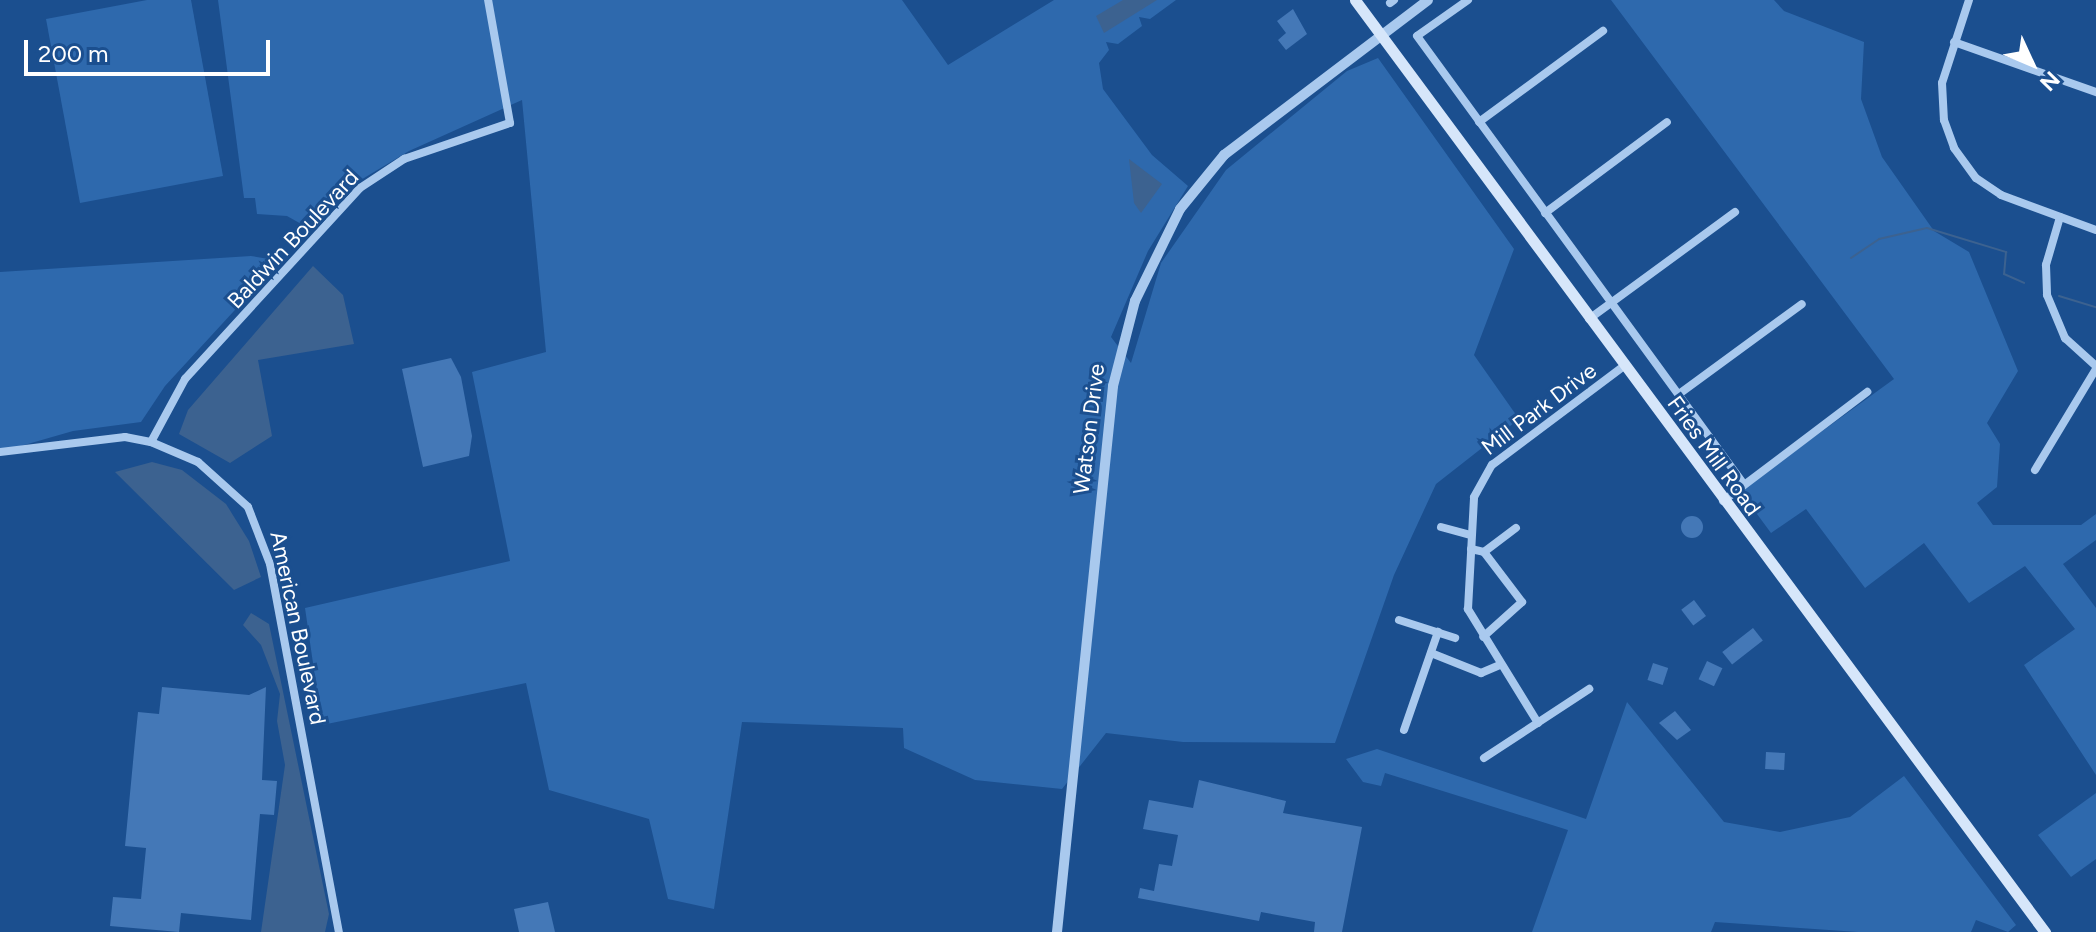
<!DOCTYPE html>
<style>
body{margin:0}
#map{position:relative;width:2096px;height:932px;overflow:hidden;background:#1b4f8f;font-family:Figtree,sans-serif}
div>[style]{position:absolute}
.green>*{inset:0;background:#2e69ad}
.water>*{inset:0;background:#3c6290}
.stream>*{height:2px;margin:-1px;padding:0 1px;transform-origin:1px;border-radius:1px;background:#3c6290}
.building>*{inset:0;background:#4478b7;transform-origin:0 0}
.round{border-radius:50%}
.minor>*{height:8px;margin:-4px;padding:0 4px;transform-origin:4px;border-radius:4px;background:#a9c9ee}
.tertiary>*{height:10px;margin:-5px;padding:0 5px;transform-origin:5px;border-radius:5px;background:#a9c9ee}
.secondary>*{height:11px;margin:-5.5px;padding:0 5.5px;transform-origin:5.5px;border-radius:5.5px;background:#d6e6fa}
span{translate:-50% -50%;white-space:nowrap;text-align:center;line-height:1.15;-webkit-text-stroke:6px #1b4f8f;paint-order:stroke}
.street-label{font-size:22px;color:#fff}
.north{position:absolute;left:1992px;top:24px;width:80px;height:80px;-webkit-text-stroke:6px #1b4f8f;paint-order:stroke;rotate:134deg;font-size:22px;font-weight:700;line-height:32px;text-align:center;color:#fff}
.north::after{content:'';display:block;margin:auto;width:28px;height:36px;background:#fff;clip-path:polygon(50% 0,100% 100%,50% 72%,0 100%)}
.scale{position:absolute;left:24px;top:40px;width:246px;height:36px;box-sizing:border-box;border:4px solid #fff;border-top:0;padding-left:10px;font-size:24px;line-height:28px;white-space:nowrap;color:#fff;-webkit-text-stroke:6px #1b4f8f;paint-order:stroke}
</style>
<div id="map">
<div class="green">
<i style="clip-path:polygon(147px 0,191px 0,223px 176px,80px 203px,46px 19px)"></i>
<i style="clip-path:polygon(218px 0,902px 0,948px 65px,1054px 0,1176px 0,1150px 19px,1139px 17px,1142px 26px,1118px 44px,1106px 42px,1109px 50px,1099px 63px,1103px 89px,1152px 155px,1188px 186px,1148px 251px,1111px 337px,1131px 363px,1161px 263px,1226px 170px,1347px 71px,1378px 58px,1514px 249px,1474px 355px,1519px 419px,1436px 484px,1394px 575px,1335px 743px,1183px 742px,1106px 733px,1062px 789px,975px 780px,904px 748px,903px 728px,742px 722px,714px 909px,668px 899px,649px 819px,549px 790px,526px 683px,322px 725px,305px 608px,510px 561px,472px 372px,546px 352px,522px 100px,409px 151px,354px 184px,312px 230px,287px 216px,257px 214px,255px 198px,244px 198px)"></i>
<i style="clip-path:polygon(1611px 0,1774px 0,1784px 11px,1864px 42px,1861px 99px,1882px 157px,1934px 231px,1969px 252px,2018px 371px,1987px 423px,2000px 444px,1997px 487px,1977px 503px,1993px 525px,2081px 525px,2096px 514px,2096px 540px,2063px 564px,2096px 608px,2096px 775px,2024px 665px,2075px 629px,2025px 566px,1969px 603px,1924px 543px,1865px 588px,1806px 509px,1771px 533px,1740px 491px,1894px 379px)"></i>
<i style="clip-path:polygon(251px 256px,280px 261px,165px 386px,141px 422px,73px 431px,0 452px,0 272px)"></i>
<i style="clip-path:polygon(1627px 702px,1724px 822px,1780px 832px,1850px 817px,1904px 776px,2016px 925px,2008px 932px,1976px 920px,1971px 932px,1858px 932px,1715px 922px,1711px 932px,1532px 932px,1568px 830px,1385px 773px,1381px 786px,1363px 782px,1346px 759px,1377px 749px,1586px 819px)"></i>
<i style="clip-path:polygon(2096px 793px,2096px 859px,2071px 877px,2038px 835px)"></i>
</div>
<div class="water">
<i style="clip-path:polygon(1123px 0,1157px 0,1104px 33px,1096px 16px)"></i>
<i style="clip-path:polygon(1129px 159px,1162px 184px,1141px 213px,1134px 203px)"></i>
<i style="clip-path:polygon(313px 266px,343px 295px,354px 344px,258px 360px,272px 436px,230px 463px,179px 434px,188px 410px)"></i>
<i style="clip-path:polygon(152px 462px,182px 470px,226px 504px,249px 541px,261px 577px,234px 590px,115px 472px)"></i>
<i style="clip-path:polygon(251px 613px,269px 624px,329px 914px,325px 932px,261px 932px,285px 765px,277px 721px,280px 694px,261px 645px,243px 625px)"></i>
</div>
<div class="stream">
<i style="left:1851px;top:258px;width:34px;rotate:-34deg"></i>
<i style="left:1879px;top:239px;width:49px;rotate:-12.9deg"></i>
<i style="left:1927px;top:228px;width:83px;rotate:16.9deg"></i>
<i style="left:2006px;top:252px;width:22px;rotate:95deg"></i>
<i style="left:2004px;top:274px;width:22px;rotate:24deg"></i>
<i style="left:2059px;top:296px;width:39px;rotate:17deg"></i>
</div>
<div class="building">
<i style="clip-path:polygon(1293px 9px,1307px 34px,1286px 50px,1278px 40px,1286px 33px,1277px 21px)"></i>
<i style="clip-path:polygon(451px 358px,461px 377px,472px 436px,469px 456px,423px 467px,402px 369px)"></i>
<i class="round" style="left:1681px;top:516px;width:22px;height:22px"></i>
<i style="left:1694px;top:600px;width:20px;height:16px;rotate:53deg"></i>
<i style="left:1753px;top:628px;width:16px;height:39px;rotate:52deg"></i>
<i style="left:1707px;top:661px;width:17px;height:20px;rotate:25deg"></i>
<i style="left:1653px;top:663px;width:16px;height:18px;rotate:18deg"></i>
<i style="clip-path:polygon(162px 687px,249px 695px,266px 687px,262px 780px,277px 781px,274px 815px,260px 814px,251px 920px,181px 913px,179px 932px,110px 926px,113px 897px,141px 899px,146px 848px,125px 846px,135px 741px,138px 712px,159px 714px)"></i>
<i style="clip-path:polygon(1675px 711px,1691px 730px,1677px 740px,1659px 723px)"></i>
<i style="left:1766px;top:752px;width:19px;height:17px;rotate:3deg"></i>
<i style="clip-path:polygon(1199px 780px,1286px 801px,1283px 813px,1362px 827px,1342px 932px,1314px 932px,1315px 922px,1261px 912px,1259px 921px,1138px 898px,1140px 888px,1154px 891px,1159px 864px,1172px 866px,1178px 835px,1143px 829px,1149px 800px,1193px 808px)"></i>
<i style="clip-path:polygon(548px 902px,555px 932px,519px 932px,514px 909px)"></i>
</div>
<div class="minor">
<i style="left:1468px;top:0;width:62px;rotate:144.8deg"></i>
<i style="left:1417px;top:36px;width:553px;rotate:53.9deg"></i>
<i style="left:1969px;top:0;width:87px;rotate:108deg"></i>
<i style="left:1942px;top:83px;width:37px;rotate:87deg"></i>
<i style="left:1944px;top:120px;width:30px;rotate:70deg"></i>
<i style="left:1954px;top:148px;width:37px;rotate:54deg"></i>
<i style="left:1976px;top:178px;width:30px;rotate:34deg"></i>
<i style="left:2001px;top:195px;width:101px;rotate:20.2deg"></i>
<i style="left:1390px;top:3px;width:5px;rotate:-37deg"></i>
<i style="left:1954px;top:42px;width:151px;rotate:19.4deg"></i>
<i style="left:1479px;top:122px;width:154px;rotate:-36.3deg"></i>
<i style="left:1545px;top:213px;width:152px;rotate:-36.7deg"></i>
<i style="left:2060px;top:217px;width:50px;rotate:106.3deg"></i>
<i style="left:2046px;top:265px;width:30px;rotate:88deg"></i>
<i style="left:2047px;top:295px;width:47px;rotate:67.3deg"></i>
<i style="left:2065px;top:338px;width:42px;rotate:42.1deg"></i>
<i style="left:1589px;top:319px;width:181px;rotate:-36.2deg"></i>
<i style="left:1679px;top:394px;width:152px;rotate:-36.2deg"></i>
<i style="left:151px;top:442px;width:72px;rotate:-61.6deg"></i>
<i style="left:185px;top:379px;width:259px;rotate:-47.5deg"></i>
<i style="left:360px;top:188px;width:53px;rotate:-33.4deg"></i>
<i style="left:404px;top:159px;width:112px;rotate:-18.8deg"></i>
<i style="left:510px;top:123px;width:125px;rotate:-100.1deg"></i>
<i style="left:0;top:452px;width:126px;rotate:-6.8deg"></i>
<i style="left:125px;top:437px;width:26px;rotate:11deg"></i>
<i style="left:151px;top:442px;width:51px;rotate:23.1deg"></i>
<i style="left:198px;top:462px;width:67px;rotate:42deg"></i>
<i style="left:248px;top:507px;width:61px;rotate:68.9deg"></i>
<i style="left:270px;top:564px;width:374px;rotate:79.4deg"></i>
<i style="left:2035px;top:470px;width:118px;rotate:-58.9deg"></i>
<i style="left:1723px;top:501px;width:181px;rotate:-37.1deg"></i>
<i style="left:1441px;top:527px;width:31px;rotate:15deg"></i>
<i style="left:1471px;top:549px;width:13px;rotate:13deg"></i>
<i style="left:1484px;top:552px;width:63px;rotate:52.8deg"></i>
<i style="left:1522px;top:602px;width:52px;rotate:138.1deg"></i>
<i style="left:1484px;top:552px;width:40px;rotate:-37deg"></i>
<i style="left:1399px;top:620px;width:59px;rotate:17.8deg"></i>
<i style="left:1431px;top:653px;width:54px;rotate:21.8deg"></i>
<i style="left:1481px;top:673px;width:21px;rotate:-23deg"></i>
<i style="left:1538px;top:723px;width:134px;rotate:-121.6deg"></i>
<i style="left:1468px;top:609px;width:112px;rotate:-86.9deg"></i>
<i style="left:1474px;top:497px;width:37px;rotate:-61deg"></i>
<i style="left:1492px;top:465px;width:165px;rotate:-36.9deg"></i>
<i style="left:1404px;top:730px;width:104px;rotate:-70.9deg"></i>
<i style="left:1484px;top:758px;width:126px;rotate:-33.3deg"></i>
</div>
<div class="tertiary">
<i style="left:1057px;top:932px;width:549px;rotate:-84.14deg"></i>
<i style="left:1113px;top:386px;width:88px;rotate:-75.5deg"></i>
<i style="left:1135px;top:301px;width:102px;rotate:-63.9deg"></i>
<i style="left:1180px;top:209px;width:70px;rotate:-50.8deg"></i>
<i style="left:1224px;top:155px;width:256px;rotate:-37.2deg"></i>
</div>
<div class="secondary">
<i style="left:1355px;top:0;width:1160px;rotate:53.49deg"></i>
</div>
<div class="street-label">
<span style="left:293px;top:239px;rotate:-47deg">Baldwin Boulevard</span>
<span style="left:1539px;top:409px;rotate:-37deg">Mill Park Drive</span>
<span style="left:1089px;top:429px;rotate:-83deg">Watson Drive</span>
<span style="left:1714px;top:456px;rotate:54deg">Fries Mill Road</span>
<span style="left:298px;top:628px;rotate:78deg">American Boulevard</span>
</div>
<div class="north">N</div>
<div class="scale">200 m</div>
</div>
